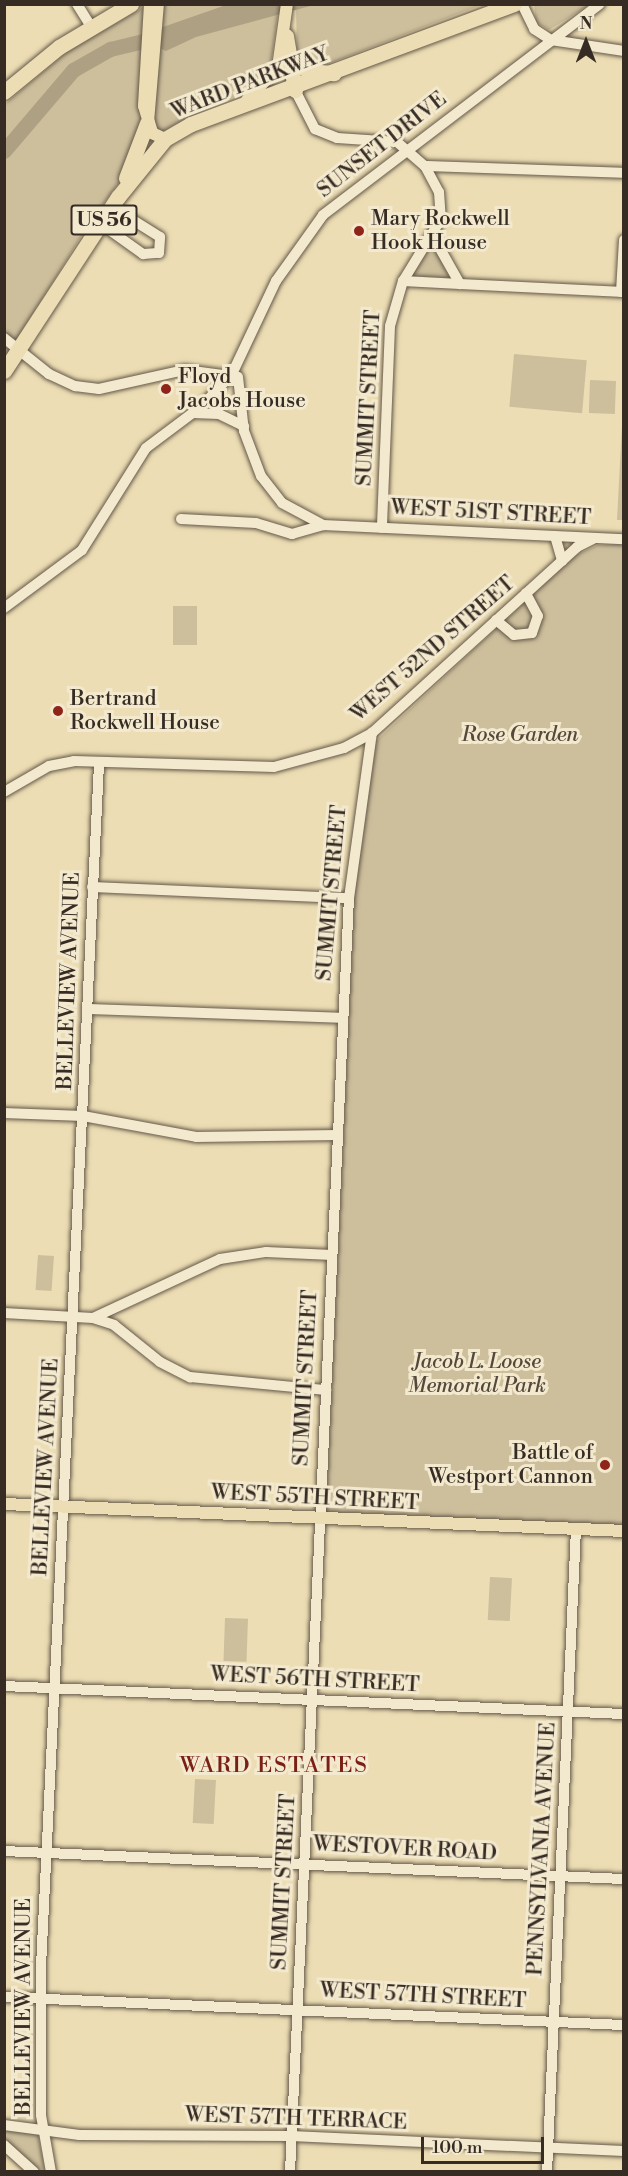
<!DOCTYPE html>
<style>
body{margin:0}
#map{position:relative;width:628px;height:2176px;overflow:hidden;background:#ecddb4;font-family:"Libre Bodoni",serif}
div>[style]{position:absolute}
.green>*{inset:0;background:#cdbf9c;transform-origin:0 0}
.water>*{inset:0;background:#aea183}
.river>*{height:15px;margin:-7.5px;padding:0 7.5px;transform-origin:7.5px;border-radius:7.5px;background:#aea183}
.roads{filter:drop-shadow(0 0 2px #645848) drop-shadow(0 0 2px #645848)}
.minor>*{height:10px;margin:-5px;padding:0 5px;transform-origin:5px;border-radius:5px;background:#f3e9ce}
.major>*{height:12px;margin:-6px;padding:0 6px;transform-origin:6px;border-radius:6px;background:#ecddb4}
.highway>*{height:15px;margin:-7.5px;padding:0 7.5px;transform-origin:7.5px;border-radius:7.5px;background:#ecddb4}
.dots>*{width:16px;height:16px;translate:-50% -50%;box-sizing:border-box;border:3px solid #f3e9ce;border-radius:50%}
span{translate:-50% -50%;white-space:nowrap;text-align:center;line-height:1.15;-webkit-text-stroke:6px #f3e9ce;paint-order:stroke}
.shield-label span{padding:2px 4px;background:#f3e9ce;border:2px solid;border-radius:4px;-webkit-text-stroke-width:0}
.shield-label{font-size:20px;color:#372c24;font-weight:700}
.street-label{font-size:21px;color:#372c24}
.poi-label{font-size:21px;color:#372c24}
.left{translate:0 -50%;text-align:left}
.right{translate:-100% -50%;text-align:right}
.park-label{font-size:21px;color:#55493c;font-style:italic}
.neighbourhood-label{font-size:22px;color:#7a1f14;letter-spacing:1.5px}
.frame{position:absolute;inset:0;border:6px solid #372c24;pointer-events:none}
.north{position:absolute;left:556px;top:12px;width:60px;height:60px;-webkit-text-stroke:4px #f3e9ce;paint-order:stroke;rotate:0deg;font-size:16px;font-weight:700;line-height:24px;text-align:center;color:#372c24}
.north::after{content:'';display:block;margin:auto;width:21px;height:27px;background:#372c24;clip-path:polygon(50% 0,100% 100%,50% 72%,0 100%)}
.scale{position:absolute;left:421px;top:2137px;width:123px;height:27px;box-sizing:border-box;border:3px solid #372c24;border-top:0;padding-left:8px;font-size:18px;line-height:21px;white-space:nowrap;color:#372c24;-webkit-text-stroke:4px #f3e9ce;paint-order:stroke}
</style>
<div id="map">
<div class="green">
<i style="clip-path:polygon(149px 4px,279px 5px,271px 63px,248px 90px,172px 126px,143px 149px,90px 222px,5px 359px,5px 104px,68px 51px)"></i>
<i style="clip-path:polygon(296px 5px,481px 5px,317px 68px,297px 56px)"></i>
<i style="clip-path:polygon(534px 5px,589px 5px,549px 30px,536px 22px)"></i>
<i style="clip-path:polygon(433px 245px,453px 279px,411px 279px,410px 274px)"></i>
<i style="left:514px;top:354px;width:73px;height:53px;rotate:5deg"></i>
<i style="left:590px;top:380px;width:26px;height:33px;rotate:2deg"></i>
<i style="clip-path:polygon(623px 407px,624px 407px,623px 520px,617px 520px)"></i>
<i style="clip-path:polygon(623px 544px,623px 1527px,326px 1512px,354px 899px,375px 742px,574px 556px,598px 545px)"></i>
<i style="left:173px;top:606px;width:24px;height:39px"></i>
<i style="left:38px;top:1255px;width:16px;height:35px;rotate:4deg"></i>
<i style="left:490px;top:1577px;width:22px;height:43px;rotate:3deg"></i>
<i style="left:225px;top:1618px;width:23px;height:43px;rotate:2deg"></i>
<i style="left:195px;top:1779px;width:21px;height:44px;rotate:3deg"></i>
<i style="clip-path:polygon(4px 2129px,38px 2135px,45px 2171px,37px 2171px,5px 2140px)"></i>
</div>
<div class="water">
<i style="clip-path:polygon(226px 5px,314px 5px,196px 37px,166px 51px,146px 42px,163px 27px)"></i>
</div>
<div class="river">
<i style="left:4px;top:151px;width:106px;rotate:-49.6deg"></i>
<i style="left:73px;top:70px;width:43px;rotate:-29.6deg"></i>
<i style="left:110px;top:49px;width:51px;rotate:-13.5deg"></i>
</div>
<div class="roads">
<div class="minor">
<i style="left:77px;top:4px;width:26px;rotate:58deg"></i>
<i style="left:522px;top:4px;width:28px;rotate:64deg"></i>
<i style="left:534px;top:29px;width:20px;rotate:33deg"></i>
<i style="left:551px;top:40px;width:74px;rotate:8.6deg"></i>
<i style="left:295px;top:90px;width:44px;rotate:62.9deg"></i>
<i style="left:315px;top:129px;width:24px;rotate:22deg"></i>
<i style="left:337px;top:138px;width:60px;rotate:3.8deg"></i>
<i style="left:397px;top:142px;width:37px;rotate:41deg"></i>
<i style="left:425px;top:166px;width:30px;rotate:62deg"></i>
<i style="left:439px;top:192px;width:27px;rotate:86deg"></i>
<i style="left:441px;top:219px;width:73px;rotate:121.5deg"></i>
<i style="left:403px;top:281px;width:47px;rotate:106.1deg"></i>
<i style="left:390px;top:326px;width:202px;rotate:92.3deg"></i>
<i style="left:425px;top:166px;width:199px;rotate:2deg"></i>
<i style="left:101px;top:224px;width:52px;rotate:35.5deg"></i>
<i style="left:143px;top:254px;width:16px;rotate:-4deg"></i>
<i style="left:159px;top:253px;width:16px;rotate:-86deg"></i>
<i style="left:160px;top:237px;width:57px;rotate:-148deg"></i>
<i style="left:434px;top:238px;width:53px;rotate:60.5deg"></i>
<i style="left:460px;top:284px;width:164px;rotate:2.8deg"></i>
<i style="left:403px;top:281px;width:57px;rotate:3deg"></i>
<i style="left:621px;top:292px;width:52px;rotate:-86.7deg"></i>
<i style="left:4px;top:338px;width:58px;rotate:38.7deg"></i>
<i style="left:49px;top:374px;width:29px;rotate:25deg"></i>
<i style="left:75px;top:386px;width:24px;rotate:7deg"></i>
<i style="left:99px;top:389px;width:88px;rotate:-12.5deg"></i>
<i style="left:185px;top:370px;width:53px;rotate:7.5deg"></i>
<i style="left:238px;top:377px;width:54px;rotate:83.7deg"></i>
<i style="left:244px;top:431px;width:48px;rotate:69.3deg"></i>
<i style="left:261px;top:476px;width:34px;rotate:52deg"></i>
<i style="left:282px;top:503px;width:47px;rotate:28.2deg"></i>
<i style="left:193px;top:413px;width:26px;rotate:2deg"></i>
<i style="left:219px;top:414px;width:28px;rotate:26deg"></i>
<i style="left:181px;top:519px;width:75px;rotate:3.1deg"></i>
<i style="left:256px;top:523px;width:38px;rotate:17deg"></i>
<i style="left:292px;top:534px;width:32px;rotate:-16deg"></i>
<i style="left:323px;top:525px;width:301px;rotate:2.7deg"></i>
<i style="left:555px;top:536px;width:26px;rotate:74deg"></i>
<i style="left:4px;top:608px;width:97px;rotate:-36.6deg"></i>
<i style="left:82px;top:550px;width:120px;rotate:-57.9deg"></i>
<i style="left:146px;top:448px;width:70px;rotate:-36.9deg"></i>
<i style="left:202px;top:406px;width:44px;rotate:-46.8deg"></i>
<i style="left:232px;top:374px;width:103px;rotate:-64.7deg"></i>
<i style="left:276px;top:281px;width:81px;rotate:-54.5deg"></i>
<i style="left:323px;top:215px;width:348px;rotate:-37.3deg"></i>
<i style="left:496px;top:620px;width:23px;rotate:40deg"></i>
<i style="left:514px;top:635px;width:18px;rotate:-6deg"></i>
<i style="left:532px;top:633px;width:18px;rotate:-71deg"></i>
<i style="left:538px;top:616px;width:26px;rotate:-118deg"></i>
<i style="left:4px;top:792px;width:52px;rotate:-30deg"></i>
<i style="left:49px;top:766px;width:25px;rotate:-11deg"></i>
<i style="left:74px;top:761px;width:200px;rotate:1.7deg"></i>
<i style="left:274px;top:767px;width:73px;rotate:-15.2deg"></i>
<i style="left:344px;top:748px;width:32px;rotate:-28deg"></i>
<i style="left:372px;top:733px;width:277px;rotate:-42.2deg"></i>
<i style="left:577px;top:547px;width:20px;rotate:-27deg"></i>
<i style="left:92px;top:887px;width:257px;rotate:2.5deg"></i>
<i style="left:87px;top:1009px;width:255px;rotate:2deg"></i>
<i style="left:4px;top:1113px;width:79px;rotate:2.2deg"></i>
<i style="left:83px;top:1116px;width:115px;rotate:10.5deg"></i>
<i style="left:196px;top:1137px;width:141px;rotate:-0.8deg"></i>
<i style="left:4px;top:1313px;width:89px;rotate:3.2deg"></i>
<i style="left:93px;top:1318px;width:140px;rotate:-24.9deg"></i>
<i style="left:220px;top:1259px;width:47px;rotate:-8.7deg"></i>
<i style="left:266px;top:1252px;width:66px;rotate:2.6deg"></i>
<i style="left:93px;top:1318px;width:22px;rotate:18deg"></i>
<i style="left:114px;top:1325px;width:59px;rotate:38.8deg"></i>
<i style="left:160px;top:1362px;width:34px;rotate:27deg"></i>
<i style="left:190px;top:1377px;width:137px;rotate:5.5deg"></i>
<i style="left:4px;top:1686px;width:621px;rotate:2.59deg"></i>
<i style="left:4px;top:1851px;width:621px;rotate:2.59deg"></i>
<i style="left:4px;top:1997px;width:621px;rotate:2.59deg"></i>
<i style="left:4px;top:2125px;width:76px;rotate:7.6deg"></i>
<i style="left:79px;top:2135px;width:212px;rotate:0.3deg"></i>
<i style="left:291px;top:2136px;width:333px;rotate:2.6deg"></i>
<i style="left:4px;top:2145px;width:40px;rotate:42deg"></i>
<i style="left:51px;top:2172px;width:58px;rotate:-100deg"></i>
<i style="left:41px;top:2115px;width:148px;rotate:-90deg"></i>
<i style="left:41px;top:1967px;width:1205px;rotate:-87.24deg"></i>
<i style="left:290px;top:2172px;width:1275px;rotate:-87.35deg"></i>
<i style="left:349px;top:898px;width:167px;rotate:-82.1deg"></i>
<i style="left:547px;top:2172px;width:644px;rotate:-87.42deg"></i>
</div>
<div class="major">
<i style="left:150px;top:4px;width:102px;rotate:93.4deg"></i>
<i style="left:144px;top:106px;width:28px;rotate:73deg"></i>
<i style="left:152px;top:133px;width:14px;rotate:25deg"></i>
<i style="left:247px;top:100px;width:45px;rotate:-46.8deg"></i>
<i style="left:278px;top:67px;width:64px;rotate:-81.9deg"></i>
<i style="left:148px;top:122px;width:118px;rotate:-85.2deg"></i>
<i style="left:4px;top:1504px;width:621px;rotate:2.49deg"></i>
</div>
<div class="highway">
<i style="left:286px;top:36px;width:55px;rotate:80.5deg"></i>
<i style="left:291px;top:61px;width:21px;rotate:29deg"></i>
<i style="left:309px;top:71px;width:25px;rotate:5deg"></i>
<i style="left:4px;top:92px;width:71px;rotate:-39.3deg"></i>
<i style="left:59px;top:47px;width:84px;rotate:-30.8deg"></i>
<i style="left:126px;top:178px;width:59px;rotate:-69.1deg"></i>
<i style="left:4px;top:371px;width:208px;rotate:-56.8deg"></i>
<i style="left:118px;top:197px;width:75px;rotate:-51deg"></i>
<i style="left:165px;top:139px;width:30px;rotate:-30deg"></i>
<i style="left:191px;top:124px;width:345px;rotate:-20.4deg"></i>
</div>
</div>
<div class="dots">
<i style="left:359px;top:231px;background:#8f2418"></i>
<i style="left:166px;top:389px;background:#8f2418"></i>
<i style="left:58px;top:711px;background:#8f2418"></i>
<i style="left:605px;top:1465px;background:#8f2418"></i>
</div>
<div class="shield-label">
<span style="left:104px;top:220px">US 56</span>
</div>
<div class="street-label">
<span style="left:250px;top:83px;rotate:-21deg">WARD PARKWAY</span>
<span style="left:382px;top:145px;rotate:-38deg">SUNSET DRIVE</span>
<span style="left:369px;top:398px;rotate:-87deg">SUMMIT STREET</span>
<span style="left:491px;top:513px;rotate:3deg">WEST 51ST STREET</span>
<span style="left:433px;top:649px;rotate:-41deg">WEST 52ND STREET</span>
<span style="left:332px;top:893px;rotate:-85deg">SUMMIT STREET</span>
<span style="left:69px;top:981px;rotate:-88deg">BELLEVIEW AVENUE</span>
<span style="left:306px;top:1378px;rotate:-87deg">SUMMIT STREET</span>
<span style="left:46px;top:1467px;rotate:-87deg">BELLEVIEW AVENUE</span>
<span style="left:315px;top:1498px;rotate:3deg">WEST 55TH STREET</span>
<span style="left:315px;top:1680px;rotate:3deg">WEST 56TH STREET</span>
<span style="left:405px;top:1849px;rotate:3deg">WESTOVER ROAD</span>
<span style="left:542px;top:1849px;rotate:-87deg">PENNSYLVANIA AVENUE</span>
<span style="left:284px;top:1882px;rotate:-87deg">SUMMIT STREET</span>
<span style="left:423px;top:1996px;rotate:3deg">WEST 57TH STREET</span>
<span style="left:24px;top:2007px;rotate:-90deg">BELLEVIEW AVENUE</span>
<span style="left:296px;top:2119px;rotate:2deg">WEST 57TH TERRACE</span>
</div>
<div class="poi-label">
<span class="left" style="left:371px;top:231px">Mary Rockwell<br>Hook House</span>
<span class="left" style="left:178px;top:389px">Floyd<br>Jacobs House</span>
<span class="left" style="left:70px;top:711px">Bertrand<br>Rockwell House</span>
<span class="right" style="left:593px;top:1465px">Battle of<br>Westport Cannon</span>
</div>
<div class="park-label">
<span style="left:520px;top:735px">Rose Garden</span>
<span style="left:477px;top:1374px">Jacob L. Loose<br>Memorial Park</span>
</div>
<div class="neighbourhood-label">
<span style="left:274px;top:1766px">WARD ESTATES</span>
</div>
<div class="frame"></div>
<div class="north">N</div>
<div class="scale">100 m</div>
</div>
